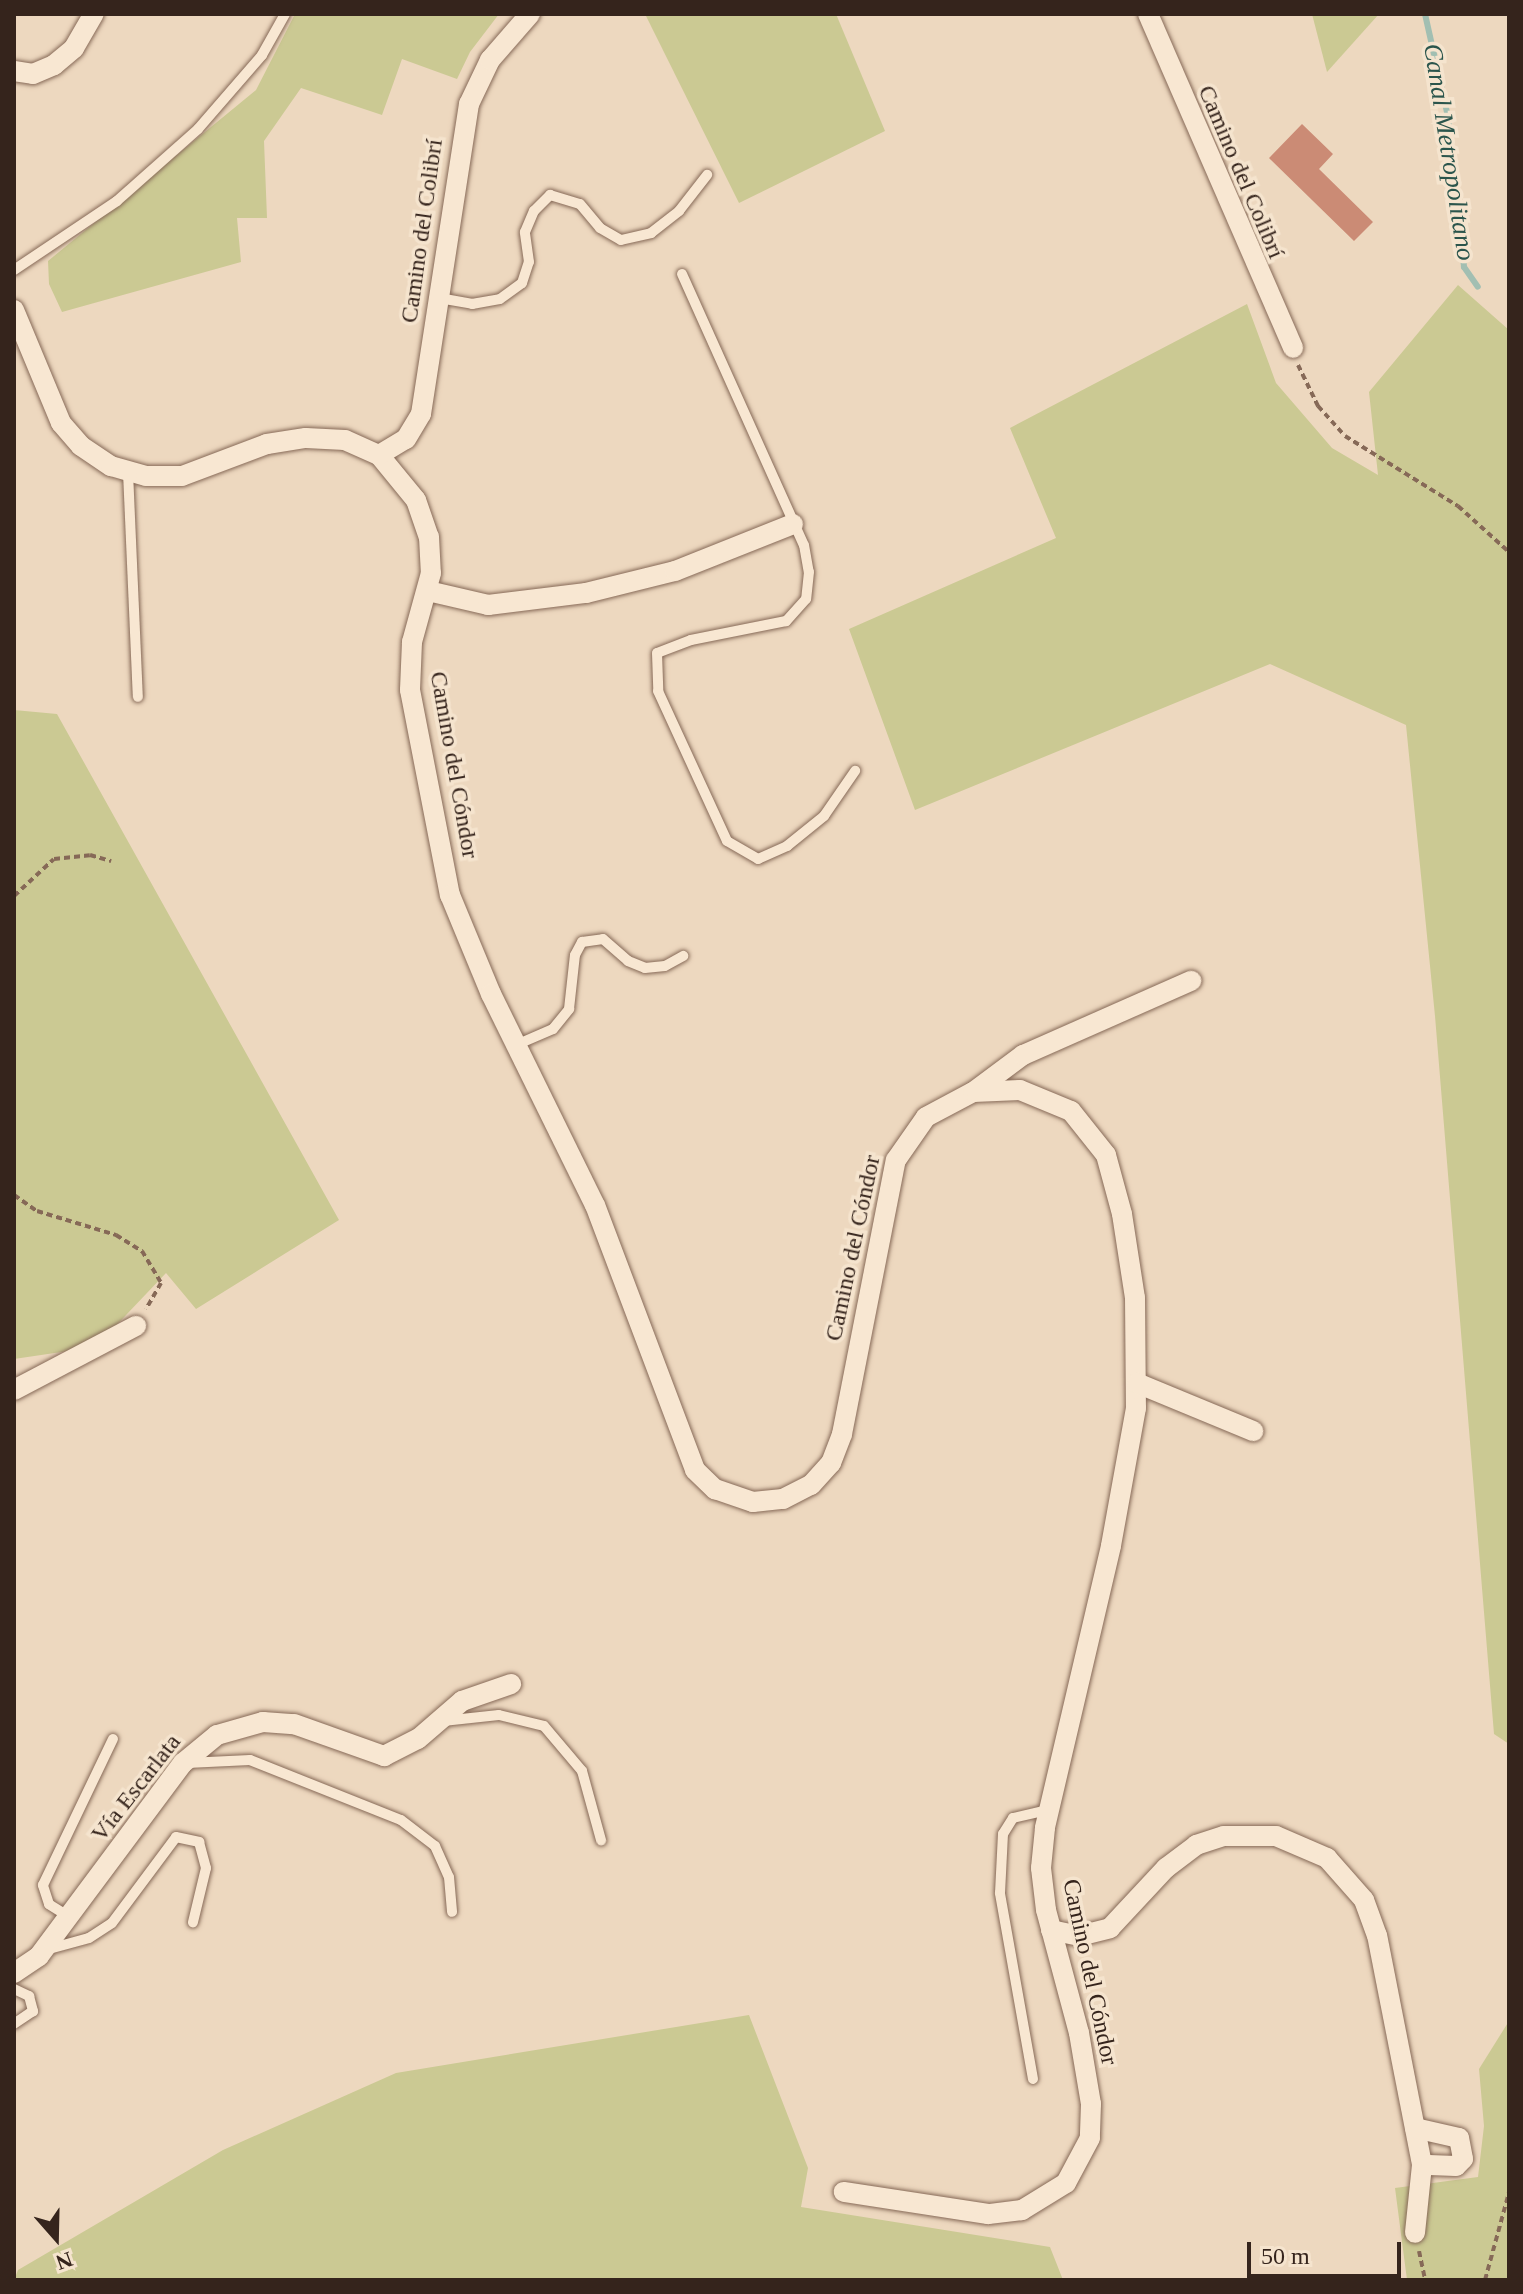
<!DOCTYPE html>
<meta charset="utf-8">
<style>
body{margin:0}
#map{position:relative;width:1523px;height:2294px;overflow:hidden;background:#edd8bf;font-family:Georgia,serif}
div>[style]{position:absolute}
.green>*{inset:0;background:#cbc993}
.stream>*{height:6px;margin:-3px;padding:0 3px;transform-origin:3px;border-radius:3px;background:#a2bfb2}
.building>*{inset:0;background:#cb8b75}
.path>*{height:4px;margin-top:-2px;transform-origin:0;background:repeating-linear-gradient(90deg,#866957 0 6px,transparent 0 10px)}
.roads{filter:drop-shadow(0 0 2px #866957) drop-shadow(0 0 2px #866957)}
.lane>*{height:10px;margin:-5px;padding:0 5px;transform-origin:5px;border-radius:5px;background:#f8e7d2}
.street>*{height:20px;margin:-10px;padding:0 10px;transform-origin:10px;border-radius:10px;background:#f8e7d2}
span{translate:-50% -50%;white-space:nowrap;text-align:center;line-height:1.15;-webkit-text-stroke:7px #f5e4ce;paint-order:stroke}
.street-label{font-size:24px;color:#35241c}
.water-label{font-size:26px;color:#2b554c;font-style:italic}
.frame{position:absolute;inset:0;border:16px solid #35241c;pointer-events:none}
.north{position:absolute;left:16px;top:2198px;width:80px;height:80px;-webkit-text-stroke:6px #f5e4ce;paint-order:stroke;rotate:160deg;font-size:22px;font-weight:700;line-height:32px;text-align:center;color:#35241c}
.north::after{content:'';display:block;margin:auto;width:28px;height:36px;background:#35241c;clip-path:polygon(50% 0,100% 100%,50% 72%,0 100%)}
.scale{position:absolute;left:1247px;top:2242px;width:154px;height:36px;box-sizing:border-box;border:4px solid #35241c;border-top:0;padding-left:10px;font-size:24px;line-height:28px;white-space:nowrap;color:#35241c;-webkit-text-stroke:6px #f5e4ce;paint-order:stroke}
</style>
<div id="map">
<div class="green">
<i style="clip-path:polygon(295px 14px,499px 14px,470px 52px,457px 79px,402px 59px,382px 115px,301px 88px,264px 141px,267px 218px,237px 218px,241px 262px,62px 312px,49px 284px,48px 261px,256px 90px)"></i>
<i style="clip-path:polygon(645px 14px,836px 14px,885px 131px,739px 203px)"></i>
<i style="clip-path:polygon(1312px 14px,1379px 14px,1327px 72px)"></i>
<i style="clip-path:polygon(1458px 285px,1509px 330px,1509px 1744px,1494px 1734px,1435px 1016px,1406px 725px,1270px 664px,915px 810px,849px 629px,1056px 538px,1010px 428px,1247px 304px,1276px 383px,1332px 448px,1378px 475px,1369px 392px)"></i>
<i style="clip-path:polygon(14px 710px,57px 714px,339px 1220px,196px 1309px,166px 1273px,107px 1335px,75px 1350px,14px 1359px)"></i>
<i style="clip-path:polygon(749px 2015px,808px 2168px,801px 2207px,1050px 2247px,1063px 2280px,14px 2280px,18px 2270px,223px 2150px,396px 2073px)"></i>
<i style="clip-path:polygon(1509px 2021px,1509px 2280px,1407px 2280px,1395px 2188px,1478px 2177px,1484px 2126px,1479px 2069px)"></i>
</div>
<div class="stream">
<i style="left:1425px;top:14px;width:106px;rotate:77.4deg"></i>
<i style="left:1448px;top:117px;width:151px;rotate:83.9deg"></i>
<i style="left:1464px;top:267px;width:24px;rotate:55deg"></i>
</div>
<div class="building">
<i style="clip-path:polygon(1302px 124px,1333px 154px,1319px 169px,1373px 222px,1354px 241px,1269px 158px)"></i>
</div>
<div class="path">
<i style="left:1298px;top:365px;width:46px;rotate:64deg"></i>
<i style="left:1318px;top:406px;width:40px;rotate:48deg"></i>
<i style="left:1345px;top:436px;width:133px;rotate:31.8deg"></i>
<i style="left:1458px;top:506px;width:69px;rotate:42deg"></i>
<i style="left:14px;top:896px;width:54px;rotate:-42.8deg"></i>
<i style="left:54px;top:859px;width:36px;rotate:-6deg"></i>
<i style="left:90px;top:855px;width:22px;rotate:16deg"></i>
<i style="left:14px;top:1195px;width:28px;rotate:35deg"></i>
<i style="left:37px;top:1211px;width:83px;rotate:16.9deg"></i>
<i style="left:116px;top:1235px;width:31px;rotate:32deg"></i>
<i style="left:142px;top:1251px;width:37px;rotate:59deg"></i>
<i style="left:161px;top:1283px;width:30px;rotate:120deg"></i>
<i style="left:1419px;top:2251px;width:30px;rotate:78deg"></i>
<i style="left:1485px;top:2280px;width:91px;rotate:-74.7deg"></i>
</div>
<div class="roads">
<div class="lane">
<i style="left:14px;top:270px;width:124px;rotate:-33.8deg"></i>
<i style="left:117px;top:201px;width:108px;rotate:-41.6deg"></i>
<i style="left:198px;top:129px;width:98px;rotate:-49.1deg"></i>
<i style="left:262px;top:55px;width:47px;rotate:-60.7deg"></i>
<i style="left:682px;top:274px;width:297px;rotate:65.8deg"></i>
<i style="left:804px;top:545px;width:27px;rotate:80deg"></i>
<i style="left:809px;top:572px;width:27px;rotate:96deg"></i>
<i style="left:806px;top:599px;width:30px;rotate:132deg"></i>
<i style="left:786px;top:621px;width:97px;rotate:168.7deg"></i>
<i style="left:691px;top:640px;width:36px;rotate:159deg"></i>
<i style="left:657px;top:653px;width:38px;rotate:88deg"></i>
<i style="left:658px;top:691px;width:165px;rotate:65.3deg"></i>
<i style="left:727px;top:841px;width:36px;rotate:30deg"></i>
<i style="left:758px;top:859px;width:32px;rotate:-24deg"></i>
<i style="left:787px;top:846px;width:48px;rotate:-39deg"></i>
<i style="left:824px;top:816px;width:55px;rotate:-55.4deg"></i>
<i style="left:439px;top:298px;width:34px;rotate:10deg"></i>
<i style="left:472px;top:304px;width:28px;rotate:-10deg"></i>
<i style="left:500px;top:299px;width:27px;rotate:-36deg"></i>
<i style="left:522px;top:283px;width:22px;rotate:-72deg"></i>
<i style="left:529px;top:262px;width:30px;rotate:-98deg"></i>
<i style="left:525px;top:232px;width:23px;rotate:-67deg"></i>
<i style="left:534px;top:211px;width:23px;rotate:-45deg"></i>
<i style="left:550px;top:195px;width:31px;rotate:17deg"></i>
<i style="left:580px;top:204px;width:31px;rotate:50deg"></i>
<i style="left:600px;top:228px;width:24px;rotate:30deg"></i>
<i style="left:621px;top:240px;width:31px;rotate:-13deg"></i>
<i style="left:651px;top:233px;width:36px;rotate:-38deg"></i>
<i style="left:679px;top:211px;width:46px;rotate:-52.1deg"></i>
<i style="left:128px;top:472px;width:225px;rotate:87.5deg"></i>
<i style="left:516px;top:1045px;width:40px;rotate:-23.4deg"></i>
<i style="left:553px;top:1029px;width:26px;rotate:-51deg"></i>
<i style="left:569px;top:1009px;width:54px;rotate:-83.7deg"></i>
<i style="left:575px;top:955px;width:15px;rotate:-62deg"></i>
<i style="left:582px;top:942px;width:21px;rotate:-8deg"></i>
<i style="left:603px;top:939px;width:33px;rotate:41deg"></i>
<i style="left:628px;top:961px;width:18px;rotate:22deg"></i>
<i style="left:645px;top:968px;width:20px;rotate:-6deg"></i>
<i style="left:665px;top:966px;width:21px;rotate:-29deg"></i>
<i style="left:443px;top:1721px;width:56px;rotate:-6.1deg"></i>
<i style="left:499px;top:1715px;width:46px;rotate:13.7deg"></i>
<i style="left:544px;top:1726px;width:59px;rotate:49.8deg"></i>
<i style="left:582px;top:1771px;width:72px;rotate:74.6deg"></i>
<i style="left:187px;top:1763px;width:63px;rotate:-2.7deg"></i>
<i style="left:250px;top:1760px;width:162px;rotate:21.7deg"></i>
<i style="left:401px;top:1820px;width:43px;rotate:37.4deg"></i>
<i style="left:435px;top:1846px;width:34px;rotate:66deg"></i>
<i style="left:449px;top:1877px;width:35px;rotate:85deg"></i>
<i style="left:71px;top:1918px;width:26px;rotate:-148deg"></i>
<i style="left:49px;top:1904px;width:20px;rotate:-108deg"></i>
<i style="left:43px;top:1885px;width:162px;rotate:-64.4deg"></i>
<i style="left:49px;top:1949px;width:41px;rotate:-15.4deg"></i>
<i style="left:89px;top:1938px;width:27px;rotate:-33deg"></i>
<i style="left:112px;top:1923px;width:107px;rotate:-53.3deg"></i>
<i style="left:176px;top:1837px;width:24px;rotate:12deg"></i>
<i style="left:199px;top:1842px;width:27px;rotate:75deg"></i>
<i style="left:206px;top:1868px;width:56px;rotate:103.5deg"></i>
<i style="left:14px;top:1989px;width:17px;rotate:25deg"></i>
<i style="left:29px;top:1996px;width:16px;rotate:75deg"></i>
<i style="left:33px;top:2011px;width:23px;rotate:146deg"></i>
<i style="left:1033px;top:2079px;width:189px;rotate:-100.1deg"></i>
<i style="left:1000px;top:1893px;width:59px;rotate:-87.1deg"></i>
<i style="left:1003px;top:1834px;width:19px;rotate:-58deg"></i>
<i style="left:1013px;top:1818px;width:37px;rotate:-13deg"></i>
</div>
<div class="street">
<i style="left:1148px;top:14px;width:364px;rotate:66.5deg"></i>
<i style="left:14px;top:71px;width:19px;rotate:9deg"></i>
<i style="left:33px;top:74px;width:23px;rotate:-23deg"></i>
<i style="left:54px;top:65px;width:26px;rotate:-40deg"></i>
<i style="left:74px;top:48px;width:39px;rotate:-60deg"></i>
<i style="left:14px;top:310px;width:122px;rotate:67.4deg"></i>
<i style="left:61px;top:423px;width:30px;rotate:49deg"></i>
<i style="left:81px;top:446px;width:36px;rotate:34deg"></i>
<i style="left:111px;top:466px;width:36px;rotate:16deg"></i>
<i style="left:146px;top:476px;width:36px"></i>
<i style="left:182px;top:476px;width:91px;rotate:-20.6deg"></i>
<i style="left:267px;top:444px;width:39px;rotate:-9deg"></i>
<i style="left:306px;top:438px;width:39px;rotate:3deg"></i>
<i style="left:345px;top:440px;width:37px;rotate:24deg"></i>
<i style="left:379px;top:455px;width:58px;rotate:50.6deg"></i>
<i style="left:416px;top:500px;width:39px;rotate:71deg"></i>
<i style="left:429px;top:537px;width:36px;rotate:87deg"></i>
<i style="left:431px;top:573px;width:72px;rotate:105.4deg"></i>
<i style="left:412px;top:642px;width:48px;rotate:92.4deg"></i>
<i style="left:410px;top:690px;width:209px;rotate:79deg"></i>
<i style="left:450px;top:895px;width:107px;rotate:67.5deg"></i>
<i style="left:491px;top:994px;width:235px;rotate:63.8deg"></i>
<i style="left:595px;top:1205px;width:283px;rotate:69.3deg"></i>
<i style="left:695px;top:1470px;width:28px;rotate:44deg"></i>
<i style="left:715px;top:1489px;width:40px;rotate:18.9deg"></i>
<i style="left:753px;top:1502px;width:30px;rotate:-6deg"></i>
<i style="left:783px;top:1499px;width:31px;rotate:-27deg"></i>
<i style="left:811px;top:1485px;width:30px;rotate:-48deg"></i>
<i style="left:831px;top:1463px;width:31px;rotate:-69deg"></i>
<i style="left:842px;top:1434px;width:279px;rotate:-78.9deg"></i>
<i style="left:896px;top:1160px;width:52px;rotate:-55.1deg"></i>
<i style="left:926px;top:1117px;width:53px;rotate:-28deg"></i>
<i style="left:973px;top:1092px;width:47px;rotate:-2.4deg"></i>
<i style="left:1020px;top:1090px;width:55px;rotate:22.4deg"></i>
<i style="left:1071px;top:1111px;width:56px;rotate:51.5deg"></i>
<i style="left:1106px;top:1155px;width:61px;rotate:74.8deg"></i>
<i style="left:1122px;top:1214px;width:85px;rotate:81.2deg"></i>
<i style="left:1135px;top:1298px;width:110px;rotate:89.5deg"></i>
<i style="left:1136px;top:1408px;width:140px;rotate:100.3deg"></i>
<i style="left:1111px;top:1546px;width:290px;rotate:103.2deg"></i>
<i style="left:1045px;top:1828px;width:40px;rotate:95.7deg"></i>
<i style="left:1041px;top:1868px;width:42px;rotate:83.2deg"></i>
<i style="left:1046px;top:1910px;width:127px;rotate:75deg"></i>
<i style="left:1079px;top:2033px;width:72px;rotate:80.4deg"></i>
<i style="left:1091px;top:2104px;width:34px;rotate:92deg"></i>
<i style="left:1090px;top:2138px;width:51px;rotate:118.1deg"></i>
<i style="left:1066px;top:2183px;width:52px;rotate:148.5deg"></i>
<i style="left:1022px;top:2210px;width:34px;rotate:173deg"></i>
<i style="left:988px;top:2214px;width:146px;rotate:-171.3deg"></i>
<i style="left:379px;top:455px;width:31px;rotate:-31deg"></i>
<i style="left:406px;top:439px;width:29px;rotate:-59deg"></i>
<i style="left:421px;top:414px;width:314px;rotate:-81.2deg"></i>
<i style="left:469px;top:104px;width:49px;rotate:-64.5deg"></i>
<i style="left:490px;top:60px;width:61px;rotate:-49deg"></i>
<i style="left:428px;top:591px;width:62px;rotate:13.1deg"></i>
<i style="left:488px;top:605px;width:99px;rotate:-7deg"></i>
<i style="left:586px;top:593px;width:92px;rotate:-13.9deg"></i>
<i style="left:675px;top:571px;width:127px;rotate:-21.7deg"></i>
<i style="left:976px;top:1090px;width:59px;rotate:-36.7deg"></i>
<i style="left:1023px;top:1055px;width:184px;rotate:-23.8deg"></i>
<i style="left:1137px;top:1383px;width:126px;rotate:22.5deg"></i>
<i style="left:14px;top:1390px;width:138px;rotate:-27.7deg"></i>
<i style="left:1051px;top:1930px;width:29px;rotate:12deg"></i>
<i style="left:1079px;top:1936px;width:32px;rotate:-14deg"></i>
<i style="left:1110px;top:1928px;width:82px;rotate:-47deg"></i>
<i style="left:1166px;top:1868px;width:38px;rotate:-37deg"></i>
<i style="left:1196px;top:1845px;width:29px;rotate:-18deg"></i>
<i style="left:1224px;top:1836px;width:52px"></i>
<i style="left:1276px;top:1836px;width:56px;rotate:23.3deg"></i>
<i style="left:1327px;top:1858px;width:56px;rotate:48.6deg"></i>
<i style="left:1364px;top:1900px;width:37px;rotate:70deg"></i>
<i style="left:1377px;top:1935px;width:234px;rotate:78.9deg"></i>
<i style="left:1422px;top:2165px;width:68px;rotate:95.9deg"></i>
<i style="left:14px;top:1973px;width:30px;rotate:-34deg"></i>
<i style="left:39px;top:1956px;width:241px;rotate:-53.3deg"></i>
<i style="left:183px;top:1763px;width:44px;rotate:-39.5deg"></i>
<i style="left:217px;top:1735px;width:48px;rotate:-15.8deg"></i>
<i style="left:263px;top:1722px;width:31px;rotate:4deg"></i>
<i style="left:294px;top:1724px;width:96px;rotate:19.6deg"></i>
<i style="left:384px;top:1756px;width:38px;rotate:-27deg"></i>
<i style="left:418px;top:1739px;width:58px;rotate:-40.8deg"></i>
<i style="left:462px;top:1701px;width:52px;rotate:-19.1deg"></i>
<i style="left:1415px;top:2128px;width:45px;rotate:12.8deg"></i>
<i style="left:1459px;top:2138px;width:21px;rotate:79deg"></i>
<i style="left:1463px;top:2159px;width:10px;rotate:135deg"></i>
<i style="left:1456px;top:2166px;width:34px;rotate:-178deg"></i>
</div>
</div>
<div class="street-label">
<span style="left:1241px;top:172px;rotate:67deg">Camino del Colibrí</span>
<span style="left:422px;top:231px;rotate:-82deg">Camino del Colibrí</span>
<span style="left:454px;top:765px;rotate:80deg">Camino del Cóndor</span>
<span style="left:853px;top:1248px;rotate:-78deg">Camino del Cóndor</span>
<span style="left:136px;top:1788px;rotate:-52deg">Vía Escarlata</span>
<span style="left:1090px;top:1972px;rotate:78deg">Camino del Cóndor</span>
</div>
<div class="water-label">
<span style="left:1449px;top:152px;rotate:81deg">Canal Metropolitano</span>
</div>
<div class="frame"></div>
<div class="north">N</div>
<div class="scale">50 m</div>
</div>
